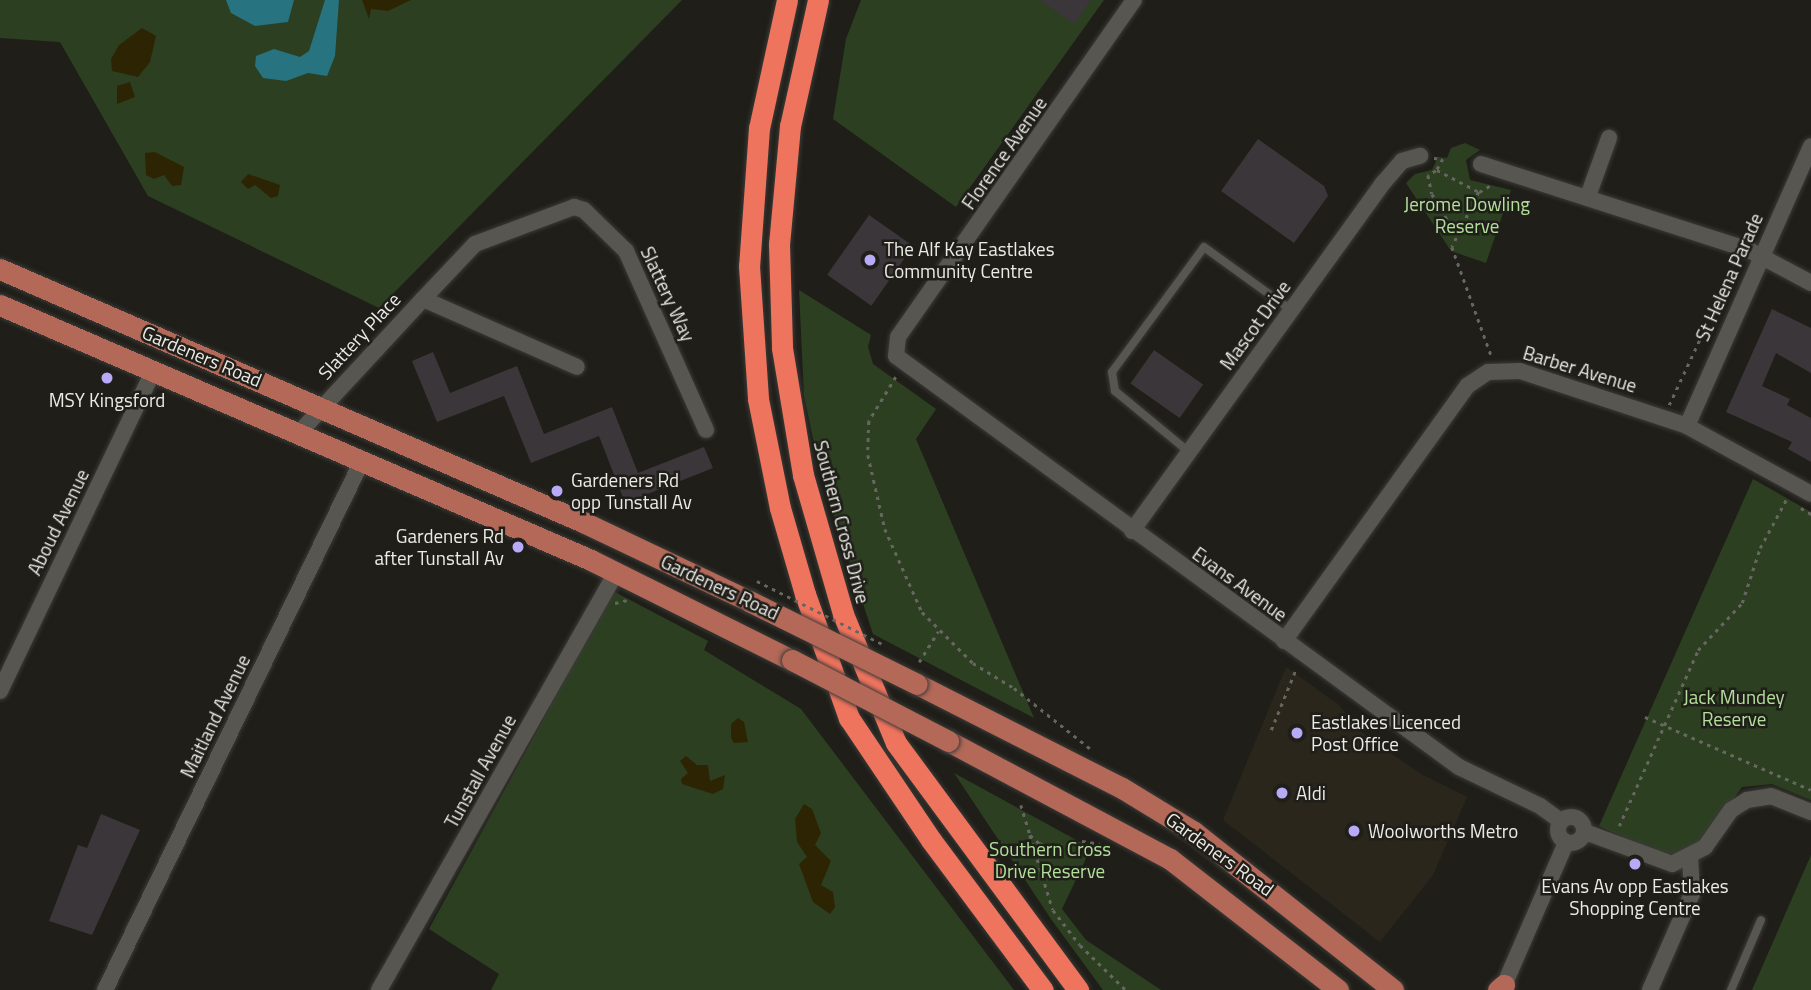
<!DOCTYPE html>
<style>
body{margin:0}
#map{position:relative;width:1811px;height:990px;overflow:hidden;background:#1f1e19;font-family:"Titillium Web",sans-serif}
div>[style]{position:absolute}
.built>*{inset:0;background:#2a261b}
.green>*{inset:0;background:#2c4021}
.sand>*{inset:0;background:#2d2403}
.water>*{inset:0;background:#277380}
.building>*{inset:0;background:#3b3639;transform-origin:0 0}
.path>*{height:2.5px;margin-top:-1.25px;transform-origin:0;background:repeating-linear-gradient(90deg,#676661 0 3.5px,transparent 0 8.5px)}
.roads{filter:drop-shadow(0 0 2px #3b3a37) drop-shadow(0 0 2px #3b3a37)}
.lane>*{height:8px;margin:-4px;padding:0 4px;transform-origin:4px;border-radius:4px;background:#585650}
.street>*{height:16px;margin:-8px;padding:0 8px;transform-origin:8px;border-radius:8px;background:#585650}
.street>.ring{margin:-8px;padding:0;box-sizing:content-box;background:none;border:16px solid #585650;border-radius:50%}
.primary>*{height:21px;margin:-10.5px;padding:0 10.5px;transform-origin:10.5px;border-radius:10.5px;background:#b36858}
.highway>*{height:21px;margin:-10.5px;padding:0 10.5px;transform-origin:10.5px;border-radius:10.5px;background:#ef745e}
.path-bridge>*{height:2.5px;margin-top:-1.25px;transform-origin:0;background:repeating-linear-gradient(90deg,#676661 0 3.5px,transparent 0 8.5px)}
.bridges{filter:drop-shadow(0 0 2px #3b3a37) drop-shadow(0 0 2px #3b3a37)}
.primary-bridge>*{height:21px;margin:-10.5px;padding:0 10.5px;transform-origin:10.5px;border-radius:10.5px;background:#b36858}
.dots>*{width:19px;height:19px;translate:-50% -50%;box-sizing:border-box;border:4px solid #1f1e19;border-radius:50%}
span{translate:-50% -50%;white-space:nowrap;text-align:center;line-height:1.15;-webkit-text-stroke:5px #1f1e19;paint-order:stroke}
.street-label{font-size:19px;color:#ecebe7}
.park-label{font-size:19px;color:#b2e09a}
.poi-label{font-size:19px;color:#ecebe7}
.left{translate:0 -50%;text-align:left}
.right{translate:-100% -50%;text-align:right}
</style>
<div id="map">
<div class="built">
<i style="clip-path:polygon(1286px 667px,1339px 705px,1366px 736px,1421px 774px,1467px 797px,1433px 875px,1380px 942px,1223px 820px)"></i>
</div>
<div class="green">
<i style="clip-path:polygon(0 0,682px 0,379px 308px,148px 196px,60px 42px,0 38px)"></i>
<i style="clip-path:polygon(861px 0,1104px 0,956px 207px,833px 119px,846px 39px)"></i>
<i style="clip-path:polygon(1465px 143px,1480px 150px,1466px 160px,1470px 180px,1511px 190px,1486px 263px,1451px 251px,1406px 183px,1415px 174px,1432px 170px,1438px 157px,1447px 158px,1451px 148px)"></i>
<i style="clip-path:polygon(799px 290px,871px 335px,868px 347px,873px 364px,936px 409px,916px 439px,1034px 718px,873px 634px,821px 476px,804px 396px)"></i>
<i style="clip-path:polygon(1753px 479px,1811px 512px,1811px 800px,1772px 784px,1742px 787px,1703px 840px,1681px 854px,1659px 854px,1599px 826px)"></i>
<i style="clip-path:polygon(613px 591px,708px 641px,704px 650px,801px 709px,1014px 990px,491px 990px,499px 974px,429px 929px)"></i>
<i style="clip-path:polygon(954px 773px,1091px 848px,1062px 909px,1086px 940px,1161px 990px,1103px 990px,1051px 919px)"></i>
<i style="clip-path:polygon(1811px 855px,1811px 990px,1752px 990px)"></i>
</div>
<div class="sand">
<i style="clip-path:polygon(362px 0,411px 0,388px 11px,371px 9px,369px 19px)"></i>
<i style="clip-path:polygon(142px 28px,156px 36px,150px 62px,138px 77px,112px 71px,111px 59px,119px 45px)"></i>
<i style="clip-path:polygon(130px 82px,135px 97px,117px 104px,117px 86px)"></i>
<i style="clip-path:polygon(155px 152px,184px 167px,181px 185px,172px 186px,164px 175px,154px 179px,146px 175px,145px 153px)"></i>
<i style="clip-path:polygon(248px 174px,280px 185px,278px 196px,271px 198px,255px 185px,248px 189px,241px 182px)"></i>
<i style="clip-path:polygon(738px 718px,744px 722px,748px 742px,734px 743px,731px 738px,731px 724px)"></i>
<i style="clip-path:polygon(686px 756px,697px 765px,708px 765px,710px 781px,725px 775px,723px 789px,713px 794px,682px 784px,681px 779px,688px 773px,680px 761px)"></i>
<i style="clip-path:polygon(804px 804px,812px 809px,821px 833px,815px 845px,831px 861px,821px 885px,833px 892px,835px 907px,830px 914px,813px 902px,799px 864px,807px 857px,797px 842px,795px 819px)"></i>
</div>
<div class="water">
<i style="clip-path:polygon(226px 0,294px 0,288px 22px,255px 26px,231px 13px)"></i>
<i style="clip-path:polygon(325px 0,339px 0,335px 56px,327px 76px,308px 73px,286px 81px,263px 78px,255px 66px,256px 56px,274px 49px,300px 57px,309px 51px)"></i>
</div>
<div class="building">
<i style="clip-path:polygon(1040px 0,1091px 0,1074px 24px)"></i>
<i style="clip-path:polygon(1258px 139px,1324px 186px,1328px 196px,1294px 243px,1221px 191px)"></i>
<i style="left:869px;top:215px;width:54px;height:73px;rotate:35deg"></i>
<i style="clip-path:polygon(1772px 309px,1811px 328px,1811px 373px,1776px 353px,1762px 386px,1790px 399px,1787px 405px,1811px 418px,1811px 462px,1788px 449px,1792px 442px,1726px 412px)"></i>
<i style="left:1154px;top:350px;width:60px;height:41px;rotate:35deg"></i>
<i style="clip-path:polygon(433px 352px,450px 393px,517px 366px,544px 434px,612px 407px,638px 473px,704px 447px,713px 468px,625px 503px,599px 436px,531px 463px,504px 396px,437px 422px,412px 361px)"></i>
<i style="clip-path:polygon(101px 814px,140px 830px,92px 935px,49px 921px,78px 845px,87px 848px)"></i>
</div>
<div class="path">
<i style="left:1434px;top:158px;width:9px;rotate:6deg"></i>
<i style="left:1443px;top:159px;width:13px;rotate:119deg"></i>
<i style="left:1437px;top:170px;width:47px;rotate:27.6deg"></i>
<i style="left:1479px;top:192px;width:61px;rotate:116.1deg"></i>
<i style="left:1452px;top:247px;width:115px;rotate:70.1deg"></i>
<i style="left:1436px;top:171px;width:9px;rotate:153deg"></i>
<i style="left:1428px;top:175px;width:19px;rotate:78deg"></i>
<i style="left:1432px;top:194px;width:49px;rotate:59.2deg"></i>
<i style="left:1479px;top:192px;width:14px;rotate:-30deg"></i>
<i style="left:896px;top:377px;width:52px;rotate:121.5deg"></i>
<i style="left:869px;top:421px;width:34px;rotate:92deg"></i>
<i style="left:868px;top:455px;width:76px;rotate:77.1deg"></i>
<i style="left:885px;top:529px;width:91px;rotate:66deg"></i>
<i style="left:922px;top:612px;width:72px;rotate:45deg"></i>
<i style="left:973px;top:663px;width:48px;rotate:31.4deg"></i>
<i style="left:1014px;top:688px;width:100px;rotate:38.5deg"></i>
<i style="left:1669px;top:405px;width:153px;rotate:-64.9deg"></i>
<i style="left:1801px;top:508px;width:12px;rotate:31deg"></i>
<i style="left:615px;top:603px;width:12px;rotate:-14deg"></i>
<i style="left:919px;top:662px;width:36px;rotate:-58deg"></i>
<i style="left:1645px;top:717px;width:181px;rotate:23.7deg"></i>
<i style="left:1271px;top:730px;width:66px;rotate:-67.7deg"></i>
<i style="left:1021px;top:805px;width:31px;rotate:73deg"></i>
<i style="left:1030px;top:835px;width:12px;rotate:42deg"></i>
<i style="left:1039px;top:843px;width:12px;rotate:20deg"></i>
<i style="left:1050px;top:847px;width:33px;rotate:-11deg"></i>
<i style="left:1082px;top:841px;width:18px;rotate:9deg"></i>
<i style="left:1619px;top:826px;width:193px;rotate:-65.8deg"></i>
<i style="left:1698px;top:650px;width:64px;rotate:-46.9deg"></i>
<i style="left:1742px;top:603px;width:58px;rotate:-71.9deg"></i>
<i style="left:1760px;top:548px;width:55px;rotate:-61.6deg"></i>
<i style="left:1030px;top:835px;width:78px;rotate:73deg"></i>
<i style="left:1053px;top:910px;width:44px;rotate:52.4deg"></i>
<i style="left:1080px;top:945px;width:64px;rotate:44.4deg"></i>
</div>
<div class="roads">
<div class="lane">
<i style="left:1189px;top:452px;width:96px;rotate:-140.5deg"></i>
<i style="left:1115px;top:391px;width:19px;rotate:-99deg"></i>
<i style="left:1112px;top:372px;width:155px;rotate:-53.6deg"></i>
<i style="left:1204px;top:247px;width:107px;rotate:35.9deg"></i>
<i style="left:1731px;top:990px;width:76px;rotate:-66.8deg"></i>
</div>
<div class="street">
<i style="left:1134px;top:0;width:411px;rotate:125deg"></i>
<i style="left:898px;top:337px;width:19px;rotate:96deg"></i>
<i style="left:896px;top:356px;width:697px;rotate:36.13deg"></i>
<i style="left:1459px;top:767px;width:90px;rotate:25.7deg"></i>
<i style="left:1540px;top:806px;width:26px;rotate:36deg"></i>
<i style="left:1481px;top:164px;width:281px;rotate:17.8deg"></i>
<i style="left:1749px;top:250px;width:70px;rotate:28deg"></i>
<i style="left:1588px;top:196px;width:62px;rotate:-70.1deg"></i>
<i style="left:423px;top:299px;width:76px;rotate:-46.6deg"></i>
<i style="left:475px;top:244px;width:106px;rotate:-20.5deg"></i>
<i style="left:574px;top:207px;width:10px;rotate:17deg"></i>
<i style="left:584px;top:210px;width:59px;rotate:44.3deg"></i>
<i style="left:626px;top:251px;width:196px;rotate:65.9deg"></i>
<i style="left:1687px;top:426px;width:306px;rotate:-66.1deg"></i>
<i style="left:298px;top:434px;width:184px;rotate:-47.2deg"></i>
<i style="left:423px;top:299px;width:168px;rotate:23.8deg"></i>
<i style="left:1132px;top:531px;width:430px;rotate:-54.2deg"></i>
<i style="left:1384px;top:182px;width:28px;rotate:-49deg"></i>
<i style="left:1402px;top:161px;width:19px;rotate:-16deg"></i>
<i style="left:1284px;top:641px;width:314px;rotate:-54.3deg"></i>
<i style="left:1467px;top:386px;width:25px;rotate:-34deg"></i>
<i style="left:1488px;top:372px;width:32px;rotate:-2deg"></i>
<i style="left:1520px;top:371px;width:176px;rotate:18.2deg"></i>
<i style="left:1687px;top:426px;width:141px;rotate:28.7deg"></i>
<i style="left:0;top:691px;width:354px;rotate:-64.4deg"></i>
<i class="ring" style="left:1558px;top:817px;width:10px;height:10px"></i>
<i style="left:1585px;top:832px;width:93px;rotate:20.2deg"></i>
<i style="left:1672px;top:864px;width:37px;rotate:-27deg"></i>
<i style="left:1705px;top:847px;width:45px;rotate:-54.9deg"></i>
<i style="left:1731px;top:810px;width:19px;rotate:-32deg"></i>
<i style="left:1747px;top:800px;width:24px;rotate:-9deg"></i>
<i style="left:1771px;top:796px;width:43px;rotate:21.8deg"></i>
<i style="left:105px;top:990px;width:588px;rotate:-64.09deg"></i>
<i style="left:379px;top:990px;width:481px;rotate:-60.4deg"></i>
<i style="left:1502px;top:990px;width:160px;rotate:-66.5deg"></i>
<i style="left:1650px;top:990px;width:105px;rotate:-66.4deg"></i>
<i style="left:1692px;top:894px;width:35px;rotate:-93deg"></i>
</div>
<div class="primary">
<i style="left:0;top:269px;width:636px;rotate:23.46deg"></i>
<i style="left:583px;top:522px;width:184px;rotate:25.4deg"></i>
<i style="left:0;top:305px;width:644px;rotate:23.34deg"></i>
<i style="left:591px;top:560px;width:225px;rotate:26.5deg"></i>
<i style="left:917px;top:684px;width:230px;rotate:26.9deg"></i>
<i style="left:1122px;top:788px;width:84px;rotate:31.4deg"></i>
<i style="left:1194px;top:832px;width:254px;rotate:38.4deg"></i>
<i style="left:948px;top:741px;width:251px;rotate:28deg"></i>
<i style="left:1170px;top:859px;width:213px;rotate:37.9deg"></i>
<i style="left:1498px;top:990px;width:8px;rotate:-40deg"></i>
</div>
<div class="highway">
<i style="left:787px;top:0;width:131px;rotate:102.3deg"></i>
<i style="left:759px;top:128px;width:138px;rotate:94.1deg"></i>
<i style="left:749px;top:266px;width:133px;rotate:86.1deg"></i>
<i style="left:758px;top:399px;width:111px;rotate:78.6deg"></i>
<i style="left:780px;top:508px;width:90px;rotate:73.8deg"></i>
<i style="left:805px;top:594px;width:132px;rotate:70.5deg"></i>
<i style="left:849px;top:718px;width:147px;rotate:56.1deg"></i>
<i style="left:931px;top:840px;width:187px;rotate:53.3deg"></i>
<i style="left:818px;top:0;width:129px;rotate:102.5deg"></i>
<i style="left:790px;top:126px;width:119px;rotate:95.3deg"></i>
<i style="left:779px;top:244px;width:104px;rotate:88.3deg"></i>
<i style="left:782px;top:348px;width:129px;rotate:80.6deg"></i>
<i style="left:803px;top:475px;width:145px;rotate:73.9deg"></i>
<i style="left:843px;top:614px;width:139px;rotate:67.7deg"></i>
<i style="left:896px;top:743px;width:307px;rotate:53.6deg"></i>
</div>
</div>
<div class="path-bridge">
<i style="left:757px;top:581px;width:142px;rotate:26.7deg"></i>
</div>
<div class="bridges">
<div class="primary-bridge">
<i style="left:749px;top:601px;width:187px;rotate:26.3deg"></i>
<i style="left:792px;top:660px;width:176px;rotate:27.4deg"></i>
</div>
</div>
<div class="dots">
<i style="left:870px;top:260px;background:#b7abf8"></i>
<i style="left:107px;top:378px;background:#b7abf8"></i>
<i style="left:557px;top:491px;background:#b7abf8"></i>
<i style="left:518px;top:547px;background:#b7abf8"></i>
<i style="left:1297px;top:733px;background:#b7abf8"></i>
<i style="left:1282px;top:793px;background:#b7abf8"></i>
<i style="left:1354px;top:831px;background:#b7abf8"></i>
<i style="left:1635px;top:864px;background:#b7abf8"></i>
</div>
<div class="street-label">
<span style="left:1004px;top:153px;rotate:-55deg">Florence Avenue</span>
<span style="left:1729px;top:277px;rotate:-66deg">St Helena Parade</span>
<span style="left:668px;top:294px;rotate:65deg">Slattery Way</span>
<span style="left:1255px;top:325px;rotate:-54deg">Mascot Drive</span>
<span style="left:359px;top:336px;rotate:-47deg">Slattery Place</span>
<span style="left:202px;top:356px;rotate:23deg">Gardeners Road</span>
<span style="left:1580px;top:369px;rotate:17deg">Barber Avenue</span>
<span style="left:58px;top:522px;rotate:-64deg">Aboud Avenue</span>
<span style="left:842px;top:522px;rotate:75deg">Southern Cross Drive</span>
<span style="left:1240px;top:584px;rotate:36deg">Evans Avenue</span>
<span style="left:720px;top:587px;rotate:25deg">Gardeners Road</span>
<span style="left:215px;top:716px;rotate:-64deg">Maitland Avenue</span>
<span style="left:480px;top:771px;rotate:-61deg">Tunstall Avenue</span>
<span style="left:1220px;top:854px;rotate:36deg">Gardeners Road</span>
</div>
<div class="park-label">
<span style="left:1467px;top:215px">Jerome Dowling<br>Reserve</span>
<span style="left:1734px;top:708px">Jack Mundey<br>Reserve</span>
<span style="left:1050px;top:860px">Southern Cross<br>Drive Reserve</span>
</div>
<div class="poi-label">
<span class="left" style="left:884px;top:260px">The Alf Kay Eastlakes<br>Community Centre</span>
<span style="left:107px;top:400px">MSY Kingsford</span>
<span class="left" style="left:571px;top:491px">Gardeners Rd<br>opp Tunstall Av</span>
<span class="right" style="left:504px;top:547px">Gardeners Rd<br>after Tunstall Av</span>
<span class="left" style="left:1311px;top:733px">Eastlakes Licenced<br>Post Office</span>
<span class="left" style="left:1296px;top:793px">Aldi</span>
<span class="left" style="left:1368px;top:831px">Woolworths Metro</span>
<span style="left:1635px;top:897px">Evans Av opp Eastlakes<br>Shopping Centre</span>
</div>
</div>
